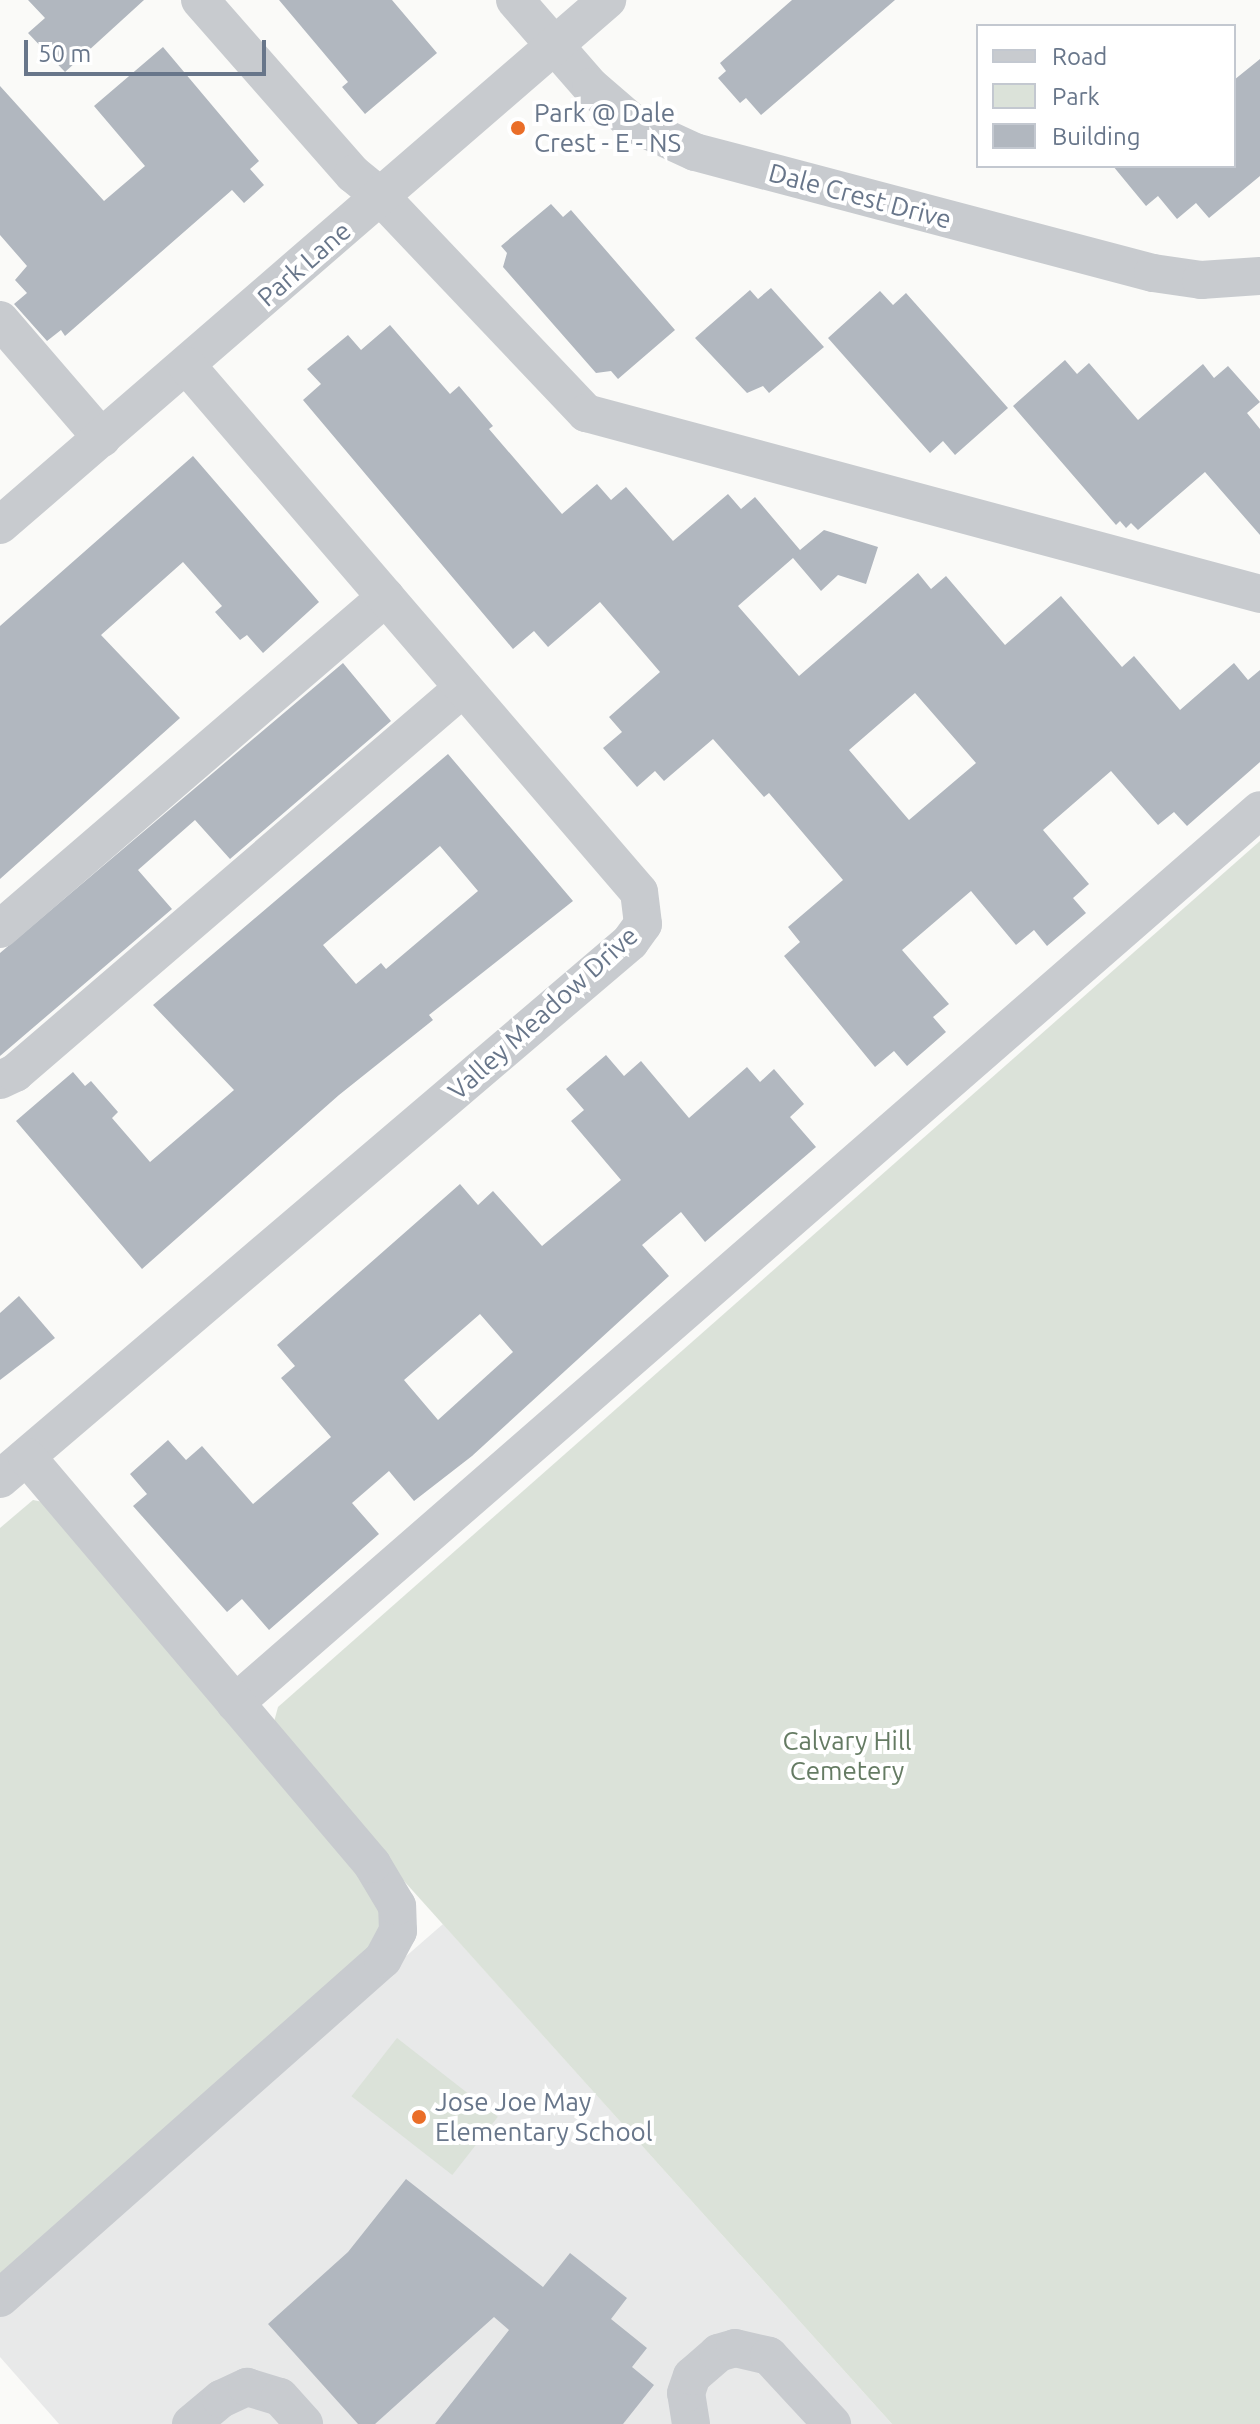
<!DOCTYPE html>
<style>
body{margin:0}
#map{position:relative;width:1260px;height:2424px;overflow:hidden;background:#fafaf8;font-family:Ubuntu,sans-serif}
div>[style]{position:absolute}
.built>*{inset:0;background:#e8e9e9}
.green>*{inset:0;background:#dbe2d9;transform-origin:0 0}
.building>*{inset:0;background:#b1b7bf}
.minor>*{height:38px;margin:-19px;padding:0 19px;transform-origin:19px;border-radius:19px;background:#c8cbcf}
.dots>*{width:22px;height:22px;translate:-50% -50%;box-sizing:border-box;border:4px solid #fff;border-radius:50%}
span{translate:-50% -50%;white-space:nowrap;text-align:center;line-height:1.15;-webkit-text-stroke:8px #fff;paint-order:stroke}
.poi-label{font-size:26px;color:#68768a}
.left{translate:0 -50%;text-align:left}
.street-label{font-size:26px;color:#68768a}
.park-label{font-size:26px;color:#657b63}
.legend{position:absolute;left:976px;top:24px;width:260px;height:144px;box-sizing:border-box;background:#fff;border:2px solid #c3c8d0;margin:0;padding:10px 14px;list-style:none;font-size:24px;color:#68768a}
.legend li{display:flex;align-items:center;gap:16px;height:40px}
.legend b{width:40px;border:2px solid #c3c8d0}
.scale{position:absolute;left:24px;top:40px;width:242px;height:36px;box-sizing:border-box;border:4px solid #68768a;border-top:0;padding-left:10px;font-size:24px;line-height:28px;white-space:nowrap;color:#68768a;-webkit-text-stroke:6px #fff;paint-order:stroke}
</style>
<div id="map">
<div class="built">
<i style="clip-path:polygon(443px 1924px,892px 2424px,59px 2424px,0 2357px,0 2310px)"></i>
</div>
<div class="green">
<i style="clip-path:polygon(1260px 841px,1260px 2424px,892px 2424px,271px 1733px,278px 1707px)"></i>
<i style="clip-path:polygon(33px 1500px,43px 1502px,381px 1903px,377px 1948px,0 2280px,0 1528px)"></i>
<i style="left:397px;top:2038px;width:128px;height:74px;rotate:38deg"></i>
</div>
<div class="building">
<i style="clip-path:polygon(28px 0,144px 0,65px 72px,28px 33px,45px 18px)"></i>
<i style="clip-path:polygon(279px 0,392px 0,437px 53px,365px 114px,342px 87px,348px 82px)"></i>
<i style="clip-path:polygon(792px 0,895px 0,761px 115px,746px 98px,740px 103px,718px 78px,726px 71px,720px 63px)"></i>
<i style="clip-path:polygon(163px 47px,259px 161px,250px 169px,264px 185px,244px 203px,232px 190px,65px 336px,61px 330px,47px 341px,14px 304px,27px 293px,15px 280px,27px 266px,0 235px,0 86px,104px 201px,145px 166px,94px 106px)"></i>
<i style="clip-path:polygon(1260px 59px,1260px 176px,1209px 218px,1196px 203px,1177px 219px,1158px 196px,1146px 206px,1113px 166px,1234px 166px,1234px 80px)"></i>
<i style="clip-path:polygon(551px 204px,563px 217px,571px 210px,675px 330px,618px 379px,611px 371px,596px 373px,503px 267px,507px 253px,501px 246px)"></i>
<i style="clip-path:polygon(771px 288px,824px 347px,769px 393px,763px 386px,747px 393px,695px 338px,750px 290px,758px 299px)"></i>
<i style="clip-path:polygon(880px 291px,893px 305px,906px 293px,1008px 408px,955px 455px,943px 441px,930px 453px,828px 338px)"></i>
<i style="clip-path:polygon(evenodd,390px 325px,450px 394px,459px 386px,493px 426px,489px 429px,562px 514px,597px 484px,611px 500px,626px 487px,673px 541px,728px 494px,741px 509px,755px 497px,800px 550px,824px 530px,878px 547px,866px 584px,838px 575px,821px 591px,793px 558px,738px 606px,799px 676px,918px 573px,931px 589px,946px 576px,1005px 645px,1061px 596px,1122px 667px,1134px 656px,1180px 710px,1234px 663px,1248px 680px,1260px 670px,1260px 762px,1187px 826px,1174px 812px,1158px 825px,1111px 771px,1043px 830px,1089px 884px,1073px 898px,1086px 913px,1047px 946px,1034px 930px,1016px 945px,971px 891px,902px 950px,949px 1004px,933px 1017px,946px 1032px,907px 1066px,894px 1051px,875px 1067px,784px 956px,800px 942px,788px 927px,843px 880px,769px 793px,764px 797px,713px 739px,664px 781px,655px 771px,637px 787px,603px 748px,622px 732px,609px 717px,660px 672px,600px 602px,548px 647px,534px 631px,513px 649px,303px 400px,321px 384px,307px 369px,348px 335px,361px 350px,390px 325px,915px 693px,976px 763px,909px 820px,849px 750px,915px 693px)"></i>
<i style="clip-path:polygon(1065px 360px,1077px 374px,1089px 363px,1138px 420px,1203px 364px,1214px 378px,1228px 366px,1260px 402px,1247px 413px,1260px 429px,1260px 535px,1205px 472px,1138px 530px,1131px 523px,1126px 528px,1120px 521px,1116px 525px,1013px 406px)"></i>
<i style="clip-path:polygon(193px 456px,319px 602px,263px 653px,247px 635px,240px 640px,215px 612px,222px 606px,183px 562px,101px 635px,180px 718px,0 879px,0 626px)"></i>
<i style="clip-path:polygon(343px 663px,391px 721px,230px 859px,195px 820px,138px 870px,172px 909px,0 1056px,0 953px)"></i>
<i style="clip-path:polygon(evenodd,448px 754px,573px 901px,429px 1015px,433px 1020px,339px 1095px,142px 1269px,16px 1121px,73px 1072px,85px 1086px,91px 1081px,118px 1112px,112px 1118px,150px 1162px,234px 1090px,153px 1005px,448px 754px,440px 846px,478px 891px,386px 969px,381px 963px,356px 984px,323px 945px,440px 846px)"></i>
<i style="clip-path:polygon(evenodd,606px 1055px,624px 1076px,641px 1061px,689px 1118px,747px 1067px,760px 1082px,774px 1069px,804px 1104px,790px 1117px,816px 1147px,705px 1242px,681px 1212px,642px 1245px,669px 1276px,472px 1456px,414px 1501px,389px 1471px,352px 1503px,379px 1534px,269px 1630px,242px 1599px,227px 1612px,133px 1506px,147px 1494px,130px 1474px,168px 1440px,186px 1460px,202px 1446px,253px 1504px,331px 1437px,281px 1378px,295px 1366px,277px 1345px,460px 1184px,478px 1205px,493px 1191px,542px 1246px,621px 1180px,571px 1121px,584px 1110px,566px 1089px,606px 1055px,480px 1314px,513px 1352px,438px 1420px,404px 1380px,480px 1314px)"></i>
<i style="clip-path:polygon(19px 1296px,55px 1338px,0 1380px,0 1313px)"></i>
<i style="clip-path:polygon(406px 2179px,543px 2287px,570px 2253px,627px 2298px,611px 2319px,647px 2348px,632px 2367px,654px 2385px,623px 2424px,435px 2424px,509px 2330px,494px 2317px,375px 2424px,358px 2424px,268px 2324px,348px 2252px)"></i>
</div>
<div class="minor">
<i style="left:200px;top:0;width:232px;rotate:48.7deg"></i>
<i style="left:353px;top:174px;width:36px;rotate:39deg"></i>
<i style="left:381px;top:197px;width:298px;rotate:46.5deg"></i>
<i style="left:586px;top:413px;width:698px;rotate:15.03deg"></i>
<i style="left:515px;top:0;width:116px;rotate:48.9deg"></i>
<i style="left:591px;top:87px;width:57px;rotate:40.7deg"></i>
<i style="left:634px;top:124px;width:67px;rotate:24.7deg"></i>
<i style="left:695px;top:152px;width:474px;rotate:14.8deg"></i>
<i style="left:1153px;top:273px;width:49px;rotate:8.3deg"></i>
<i style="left:1201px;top:280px;width:59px;rotate:-3.9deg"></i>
<i style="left:0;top:320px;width:156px;rotate:49.2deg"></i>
<i style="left:0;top:525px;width:803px;rotate:-40.86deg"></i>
<i style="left:0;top:929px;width:509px;rotate:-40.7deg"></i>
<i style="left:0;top:1080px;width:17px;rotate:-25deg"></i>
<i style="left:15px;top:1073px;width:591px;rotate:-40.67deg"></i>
<i style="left:0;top:1479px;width:828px;rotate:-40.44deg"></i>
<i style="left:630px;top:942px;width:22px;rotate:-54deg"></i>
<i style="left:643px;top:924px;width:32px;rotate:-97deg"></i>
<i style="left:639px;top:892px;width:694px;rotate:-130.67deg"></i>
<i style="left:235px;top:1703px;width:1359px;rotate:-41.06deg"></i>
<i style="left:0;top:2298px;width:511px;rotate:-41.51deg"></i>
<i style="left:383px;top:1959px;width:32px;rotate:-62deg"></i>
<i style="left:398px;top:1931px;width:25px;rotate:-92deg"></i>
<i style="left:397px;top:1906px;width:49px;rotate:-120.8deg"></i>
<i style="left:372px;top:1864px;width:534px;rotate:-130.29deg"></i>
<i style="left:191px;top:2424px;width:39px;rotate:-40deg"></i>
<i style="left:221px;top:2399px;width:29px;rotate:-25deg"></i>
<i style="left:247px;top:2387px;width:34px;rotate:17deg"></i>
<i style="left:280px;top:2397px;width:36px;rotate:48deg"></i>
<i style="left:691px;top:2424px;width:31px;rotate:-99deg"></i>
<i style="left:686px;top:2393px;width:18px;rotate:-71deg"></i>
<i style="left:692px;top:2376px;width:35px;rotate:-41deg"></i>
<i style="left:718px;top:2353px;width:18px;rotate:-16deg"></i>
<i style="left:735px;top:2348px;width:35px;rotate:13deg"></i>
<i style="left:769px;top:2356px;width:93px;rotate:47.2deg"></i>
</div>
<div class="dots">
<i style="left:518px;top:128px;background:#ea6e28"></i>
<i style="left:419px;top:2117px;background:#ea6e28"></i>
</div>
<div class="poi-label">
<span class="left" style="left:534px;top:128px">Park @ Dale<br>Crest - E - NS</span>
<span class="left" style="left:435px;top:2117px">Jose Joe May<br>Elementary School</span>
</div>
<div class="street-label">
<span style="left:860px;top:196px;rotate:15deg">Dale Crest Drive</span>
<span style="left:304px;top:264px;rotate:-41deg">Park Lane</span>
<span style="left:543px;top:1013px;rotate:-42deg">Valley Meadow Drive</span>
</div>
<div class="park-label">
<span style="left:847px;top:1756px">Calvary Hill<br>Cemetery</span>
</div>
<ul class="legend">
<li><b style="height:10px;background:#c8cbcf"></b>Road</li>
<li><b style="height:22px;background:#dbe2d9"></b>Park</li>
<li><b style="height:22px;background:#b1b7bf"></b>Building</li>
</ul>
<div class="scale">50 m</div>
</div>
